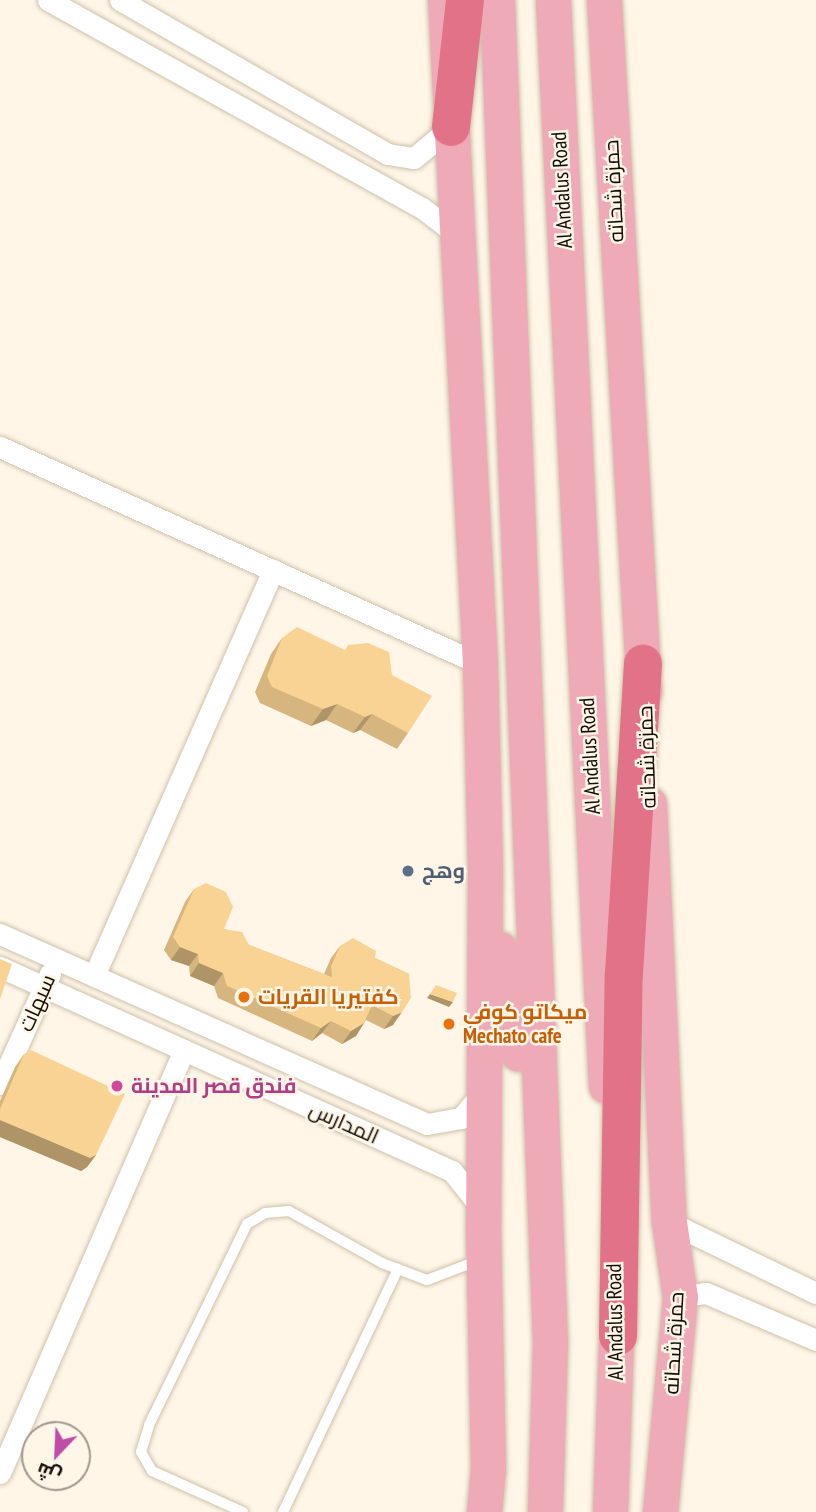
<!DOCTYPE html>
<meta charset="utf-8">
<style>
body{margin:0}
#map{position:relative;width:816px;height:1512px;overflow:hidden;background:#fff6e8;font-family:"PT Sans Narrow",Cairo,sans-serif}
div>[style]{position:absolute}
.roads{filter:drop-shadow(0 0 2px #cfc1ab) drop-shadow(0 0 2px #cfc1ab)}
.lane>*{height:10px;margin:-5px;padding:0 5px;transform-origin:5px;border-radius:5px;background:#fff}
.street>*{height:21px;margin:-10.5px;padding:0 10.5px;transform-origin:10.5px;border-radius:10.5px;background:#fff}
.primary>*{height:35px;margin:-17.5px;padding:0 17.5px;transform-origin:17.5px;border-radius:17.5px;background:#eeaab7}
.highway>*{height:38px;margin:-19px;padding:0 19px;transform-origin:19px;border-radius:19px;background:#e27287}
.wall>*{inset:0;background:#d6b57e}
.shaded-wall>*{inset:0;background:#ae9467}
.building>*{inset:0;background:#f9d393}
.dots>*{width:19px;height:19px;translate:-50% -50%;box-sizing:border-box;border:4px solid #fff6e8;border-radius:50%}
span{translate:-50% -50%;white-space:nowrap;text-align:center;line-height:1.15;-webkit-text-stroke:5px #fff6e8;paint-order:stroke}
.street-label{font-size:21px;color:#110c05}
.service-label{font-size:21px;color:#4e5e75;font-weight:700}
.left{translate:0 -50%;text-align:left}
.food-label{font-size:21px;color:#c56008;font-weight:700}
.hotel-label{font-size:21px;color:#b23c85;font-weight:700}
.north{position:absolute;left:21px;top:1421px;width:70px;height:70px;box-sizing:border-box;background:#fff6e8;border:2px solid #a0988d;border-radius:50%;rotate:203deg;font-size:19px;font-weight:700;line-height:28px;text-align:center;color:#110c05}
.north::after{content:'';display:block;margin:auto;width:24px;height:32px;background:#bf4ca6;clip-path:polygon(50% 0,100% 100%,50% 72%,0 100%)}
</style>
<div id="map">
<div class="roads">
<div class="lane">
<i style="left:243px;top:1512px;width:100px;rotate:-155.7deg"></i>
<i style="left:152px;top:1471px;width:22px;rotate:-120deg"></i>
<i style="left:141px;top:1452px;width:28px;rotate:-73deg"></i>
<i style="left:149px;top:1425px;width:224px;rotate:-64deg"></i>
<i style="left:247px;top:1224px;width:21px;rotate:-31deg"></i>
<i style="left:265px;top:1213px;width:24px;rotate:-5deg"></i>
<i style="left:289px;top:1211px;width:107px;rotate:29.2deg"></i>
<i style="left:382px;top:1263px;width:48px;rotate:20.7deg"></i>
<i style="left:427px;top:1280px;width:53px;rotate:-20.8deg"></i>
<i style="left:283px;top:1512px;width:269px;rotate:-64.7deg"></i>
</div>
<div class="street">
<i style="left:48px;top:0;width:428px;rotate:29.1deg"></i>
<i style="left:422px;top:208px;width:48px;rotate:37.3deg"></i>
<i style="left:120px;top:0;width:309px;rotate:29.9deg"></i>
<i style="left:388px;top:154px;width:26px;rotate:9deg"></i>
<i style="left:414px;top:158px;width:48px;rotate:-40deg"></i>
<i style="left:0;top:447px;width:527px;rotate:24.33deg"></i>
<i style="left:0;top:934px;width:467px;rotate:24deg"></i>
<i style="left:427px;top:1124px;width:35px;rotate:-10deg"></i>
<i style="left:461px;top:1118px;width:34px;rotate:-50deg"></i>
<i style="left:0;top:967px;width:496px;rotate:24.3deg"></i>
<i style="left:452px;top:1171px;width:48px;rotate:51.7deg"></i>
<i style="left:94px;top:976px;width:444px;rotate:-66.2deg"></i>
<i style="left:0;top:1084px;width:121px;rotate:-65.6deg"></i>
<i style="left:669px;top:1222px;width:163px;rotate:25.8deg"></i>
<i style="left:680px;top:1297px;width:26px;rotate:-9deg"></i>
<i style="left:706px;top:1293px;width:120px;rotate:23.1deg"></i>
<i style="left:0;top:1473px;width:461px;rotate:-66.5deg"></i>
</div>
<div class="primary">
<i style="left:445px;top:0;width:665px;rotate:86.98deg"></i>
<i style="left:480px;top:664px;width:203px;rotate:88.6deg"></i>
<i style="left:485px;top:867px;width:362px;rotate:90.3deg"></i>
<i style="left:483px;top:1229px;width:240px;rotate:88.8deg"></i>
<i style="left:488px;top:1469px;width:43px;rotate:95.3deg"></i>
<i style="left:497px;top:0;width:1342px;rotate:87.74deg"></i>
<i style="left:550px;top:1341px;width:171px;rotate:91.7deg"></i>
<i style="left:553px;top:0;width:1087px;rotate:87.21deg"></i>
<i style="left:604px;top:0;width:693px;rotate:86.69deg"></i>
<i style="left:649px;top:804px;width:418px;rotate:87.3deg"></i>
<i style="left:669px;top:1222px;width:76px;rotate:81.7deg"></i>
<i style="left:680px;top:1297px;width:216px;rotate:95.3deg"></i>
<i style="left:500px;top:949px;width:106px;rotate:80.2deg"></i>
<i style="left:610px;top:1512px;width:203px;rotate:-88deg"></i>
</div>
<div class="highway">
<i style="left:451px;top:127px;width:128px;rotate:-83.7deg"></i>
<i style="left:618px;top:1336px;width:362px;rotate:-89.1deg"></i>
<i style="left:624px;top:974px;width:311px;rotate:-86.5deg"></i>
</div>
</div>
<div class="wall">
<i style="clip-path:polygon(282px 638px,392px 675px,408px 733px,397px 749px,360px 730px,353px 733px,326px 720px,311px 726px,260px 703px,255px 692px,271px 654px)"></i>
<i style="clip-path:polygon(194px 889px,224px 929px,249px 945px,324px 974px,331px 958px,340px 946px,375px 958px,409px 974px,393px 1025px,384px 1029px,366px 1020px,356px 1036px,342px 1044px,322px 1033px,312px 1041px,218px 998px,214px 986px,190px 976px,189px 966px,171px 960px,164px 950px,185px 902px)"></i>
<i style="clip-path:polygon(24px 1054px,96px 1155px,87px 1167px,81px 1171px,0 1137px,0 1101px,15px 1067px)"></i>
</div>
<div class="shaded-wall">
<i style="clip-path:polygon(337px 704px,326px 720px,311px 726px,323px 709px)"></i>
<i style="clip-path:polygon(372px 714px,360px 730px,353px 733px,365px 717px)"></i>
<i style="clip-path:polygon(180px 947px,198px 954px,189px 966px,171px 960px)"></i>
<i style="clip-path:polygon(199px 963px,223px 973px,214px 986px,190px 976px)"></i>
<i style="clip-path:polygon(430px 994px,453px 1002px,449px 1007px,427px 998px)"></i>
<i style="clip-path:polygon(402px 1012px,393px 1025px,384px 1029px,393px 1016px)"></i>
<i style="clip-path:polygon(331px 1021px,322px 1033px,312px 1041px,321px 1028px)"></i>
<i style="clip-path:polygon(364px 1023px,356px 1036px,342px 1044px,351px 1031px)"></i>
<i style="clip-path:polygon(0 1120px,96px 1155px,87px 1167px,81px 1171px,0 1137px)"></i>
</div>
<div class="building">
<i style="clip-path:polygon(297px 627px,345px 650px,348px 645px,368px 643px,389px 652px,392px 675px,432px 696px,408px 733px,372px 714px,365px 717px,337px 704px,323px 709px,272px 687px,267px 676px,282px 638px)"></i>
<i style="clip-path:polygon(206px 883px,226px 892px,233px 907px,224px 929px,242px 932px,249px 945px,332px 977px,331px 966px,340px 946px,353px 938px,376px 951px,375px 958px,409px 974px,411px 998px,402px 1012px,393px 1016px,372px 1005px,364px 1023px,351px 1031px,331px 1021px,321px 1028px,227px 986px,223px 973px,199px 963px,198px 954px,180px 947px,173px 937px,194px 889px)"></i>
<i style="clip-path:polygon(0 959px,12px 964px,0 999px)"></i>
<i style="clip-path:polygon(436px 985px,457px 993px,453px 1002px,430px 994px)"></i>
<i style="clip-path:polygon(31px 1050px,125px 1094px,96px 1155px,90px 1158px,0 1120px,0 1109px,24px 1054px)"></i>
</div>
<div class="dots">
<i style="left:408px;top:871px;background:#5c6f8a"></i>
<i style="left:244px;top:997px;background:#e8710a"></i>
<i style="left:449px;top:1024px;background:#e8710a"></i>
<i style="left:117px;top:1086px;background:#d1479c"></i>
</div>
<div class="street-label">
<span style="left:562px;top:190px;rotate:-93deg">Al Andalus Road</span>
<span style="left:614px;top:191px;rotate:-93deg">حمزة شحاته</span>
<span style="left:590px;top:756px;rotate:-93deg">Al Andalus Road</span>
<span style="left:647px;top:757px;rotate:-92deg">حمزة شحاته</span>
<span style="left:37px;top:1003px;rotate:-66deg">سبهات</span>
<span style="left:344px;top:1123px;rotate:24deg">المدارس</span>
<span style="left:615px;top:1322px;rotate:-91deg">Al Andalus Road</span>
<span style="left:674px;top:1343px;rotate:-87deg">حمزة شحاته</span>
</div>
<div class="service-label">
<span class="left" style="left:422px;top:871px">وهج</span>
</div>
<div class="food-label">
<span class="left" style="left:258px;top:997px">كفتيريا القريات</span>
<span class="left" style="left:463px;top:1024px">ميكاتو كوفي<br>Mechato cafe</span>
</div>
<div class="hotel-label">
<span class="left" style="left:131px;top:1086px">فندق قصر المدينة</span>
</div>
<div class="north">ش</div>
</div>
